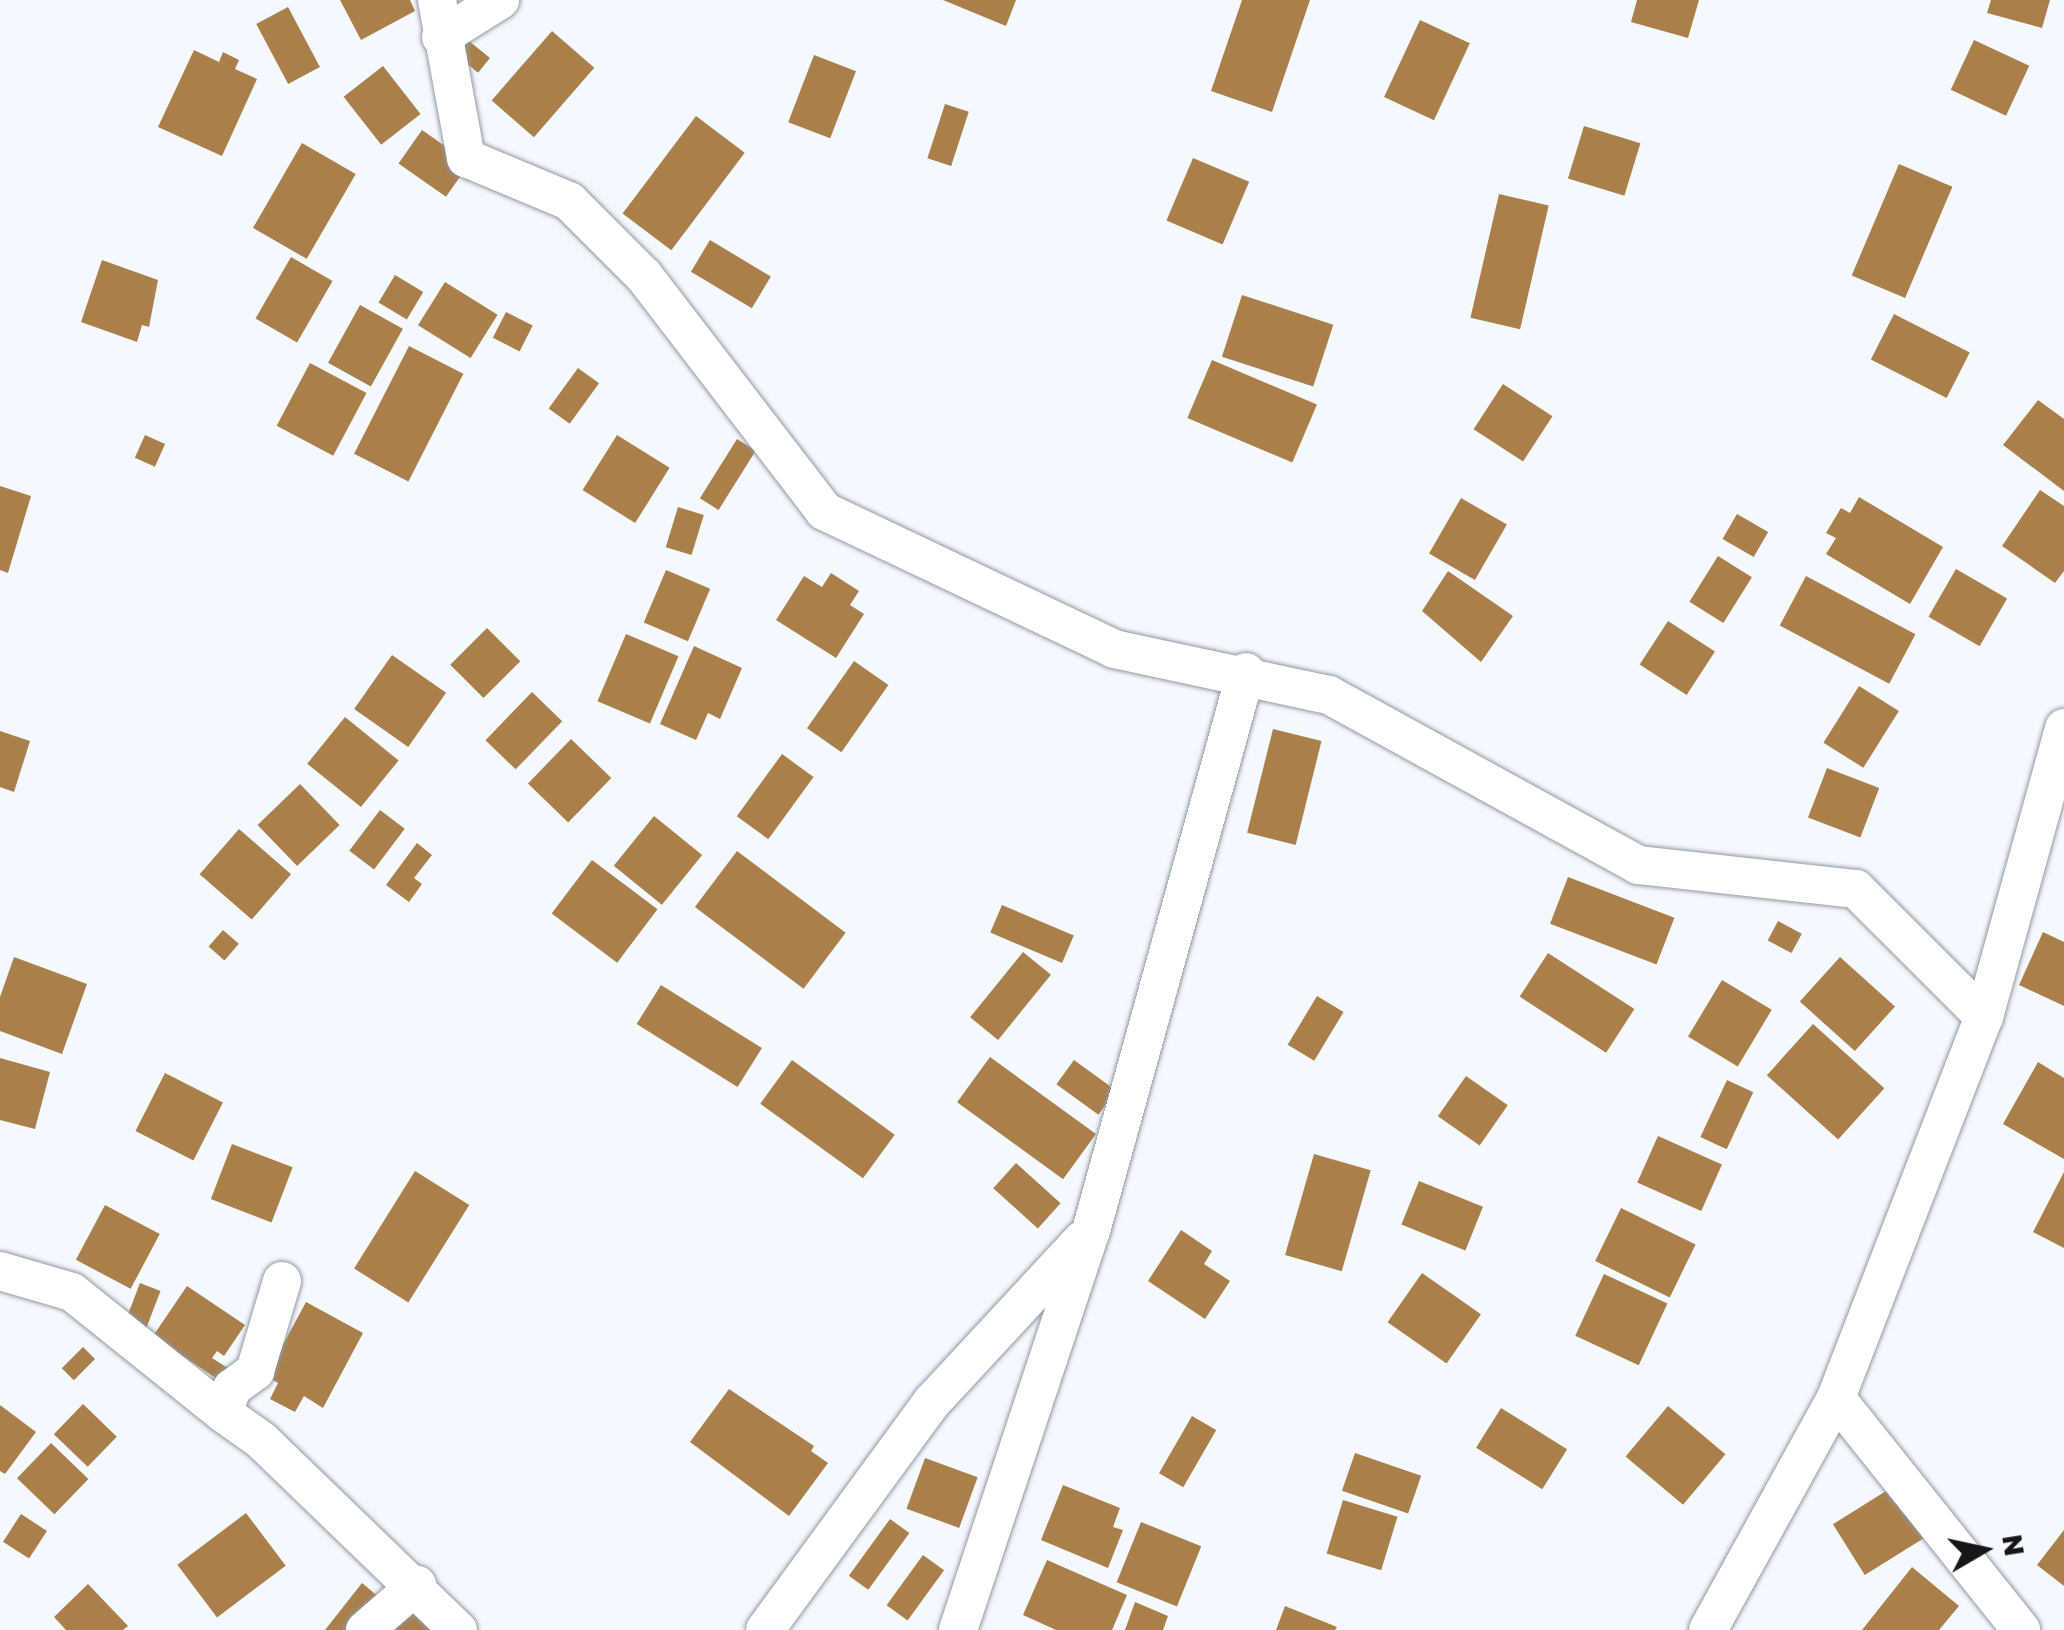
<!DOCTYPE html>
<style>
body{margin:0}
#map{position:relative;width:2064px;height:1630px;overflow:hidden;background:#f4f9ff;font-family:"Golos Text",sans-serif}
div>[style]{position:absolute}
.building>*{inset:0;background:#aa7f4a;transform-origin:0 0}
.roads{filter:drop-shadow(0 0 2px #9198a1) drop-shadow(0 0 2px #9198a1)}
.street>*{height:38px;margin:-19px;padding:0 19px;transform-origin:19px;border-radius:19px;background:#fff}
span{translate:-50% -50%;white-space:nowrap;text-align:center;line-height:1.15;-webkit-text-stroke:9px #f4f9ff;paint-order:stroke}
.north{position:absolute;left:1934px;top:1500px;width:100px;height:100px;-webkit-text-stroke:8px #f4f9ff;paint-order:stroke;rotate:81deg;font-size:28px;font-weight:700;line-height:40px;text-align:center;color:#14161a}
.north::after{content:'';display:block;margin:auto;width:35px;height:45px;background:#14161a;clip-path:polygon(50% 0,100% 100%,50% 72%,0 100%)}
</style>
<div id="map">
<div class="building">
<i style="clip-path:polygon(340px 0,410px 0,415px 11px,361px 40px)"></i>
<i style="clip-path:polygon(943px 0,1016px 0,1006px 26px)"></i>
<i style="clip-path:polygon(1242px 0,1310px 0,1272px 112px,1211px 91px)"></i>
<i style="clip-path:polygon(1637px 0,1699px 0,1688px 38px,1631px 22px)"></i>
<i style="clip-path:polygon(1991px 0,2050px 0,2042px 28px,1987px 13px)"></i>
<i style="left:288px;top:7px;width:68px;height:36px;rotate:62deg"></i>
<i style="left:1420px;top:20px;width:55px;height:85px;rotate:25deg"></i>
<i style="left:552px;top:31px;width:56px;height:92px;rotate:41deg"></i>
<i style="left:1974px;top:40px;width:61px;height:55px;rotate:25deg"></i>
<i style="left:469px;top:41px;width:27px;height:19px;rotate:39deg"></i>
<i style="clip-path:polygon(194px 50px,219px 62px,223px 52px,239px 60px,235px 69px,257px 79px,222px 156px,158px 127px)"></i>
<i style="left:814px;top:55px;width:45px;height:72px;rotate:21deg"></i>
<i style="left:383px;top:66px;width:61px;height:50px;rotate:52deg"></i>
<i style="left:945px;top:104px;width:25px;height:57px;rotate:18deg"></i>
<i style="left:696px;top:116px;width:61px;height:122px;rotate:37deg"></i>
<i style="left:1584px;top:126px;width:59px;height:55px;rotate:17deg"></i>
<i style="left:422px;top:130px;width:58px;height:41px;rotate:35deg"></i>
<i style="left:302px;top:143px;width:62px;height:98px;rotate:30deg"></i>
<i style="left:1193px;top:158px;width:61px;height:68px;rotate:23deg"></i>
<i style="left:1899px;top:164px;width:58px;height:121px;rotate:23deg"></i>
<i style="left:1499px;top:194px;width:51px;height:127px;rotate:13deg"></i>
<i style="left:710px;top:240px;width:71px;height:37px;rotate:31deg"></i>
<i style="left:291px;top:257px;width:48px;height:71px;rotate:30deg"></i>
<i style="clip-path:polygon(102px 260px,158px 280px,149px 327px,142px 325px,137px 342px,81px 322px)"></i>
<i style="left:395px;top:275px;width:33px;height:32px;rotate:31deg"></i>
<i style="left:445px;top:282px;width:62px;height:51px;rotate:32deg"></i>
<i style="left:1242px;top:295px;width:96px;height:65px;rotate:18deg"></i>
<i style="left:360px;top:305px;width:49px;height:66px;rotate:29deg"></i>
<i style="left:506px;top:312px;width:30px;height:29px;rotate:27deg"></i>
<i style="left:1894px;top:314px;width:85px;height:51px;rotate:27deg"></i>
<i style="left:409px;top:346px;width:61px;height:121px;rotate:27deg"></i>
<i style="left:1212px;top:360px;width:114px;height:63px;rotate:23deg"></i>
<i style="left:310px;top:363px;width:64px;height:71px;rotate:28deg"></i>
<i style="left:578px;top:368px;width:26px;height:50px;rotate:36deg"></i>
<i style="left:1503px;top:384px;width:59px;height:54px;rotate:33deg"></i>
<i style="clip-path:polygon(2038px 400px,2064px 419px,2064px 491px,2003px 445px)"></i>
<i style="left:145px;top:435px;width:22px;height:25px;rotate:24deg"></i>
<i style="left:617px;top:435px;width:62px;height:65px;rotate:32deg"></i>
<i style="left:737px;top:439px;width:22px;height:70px;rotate:32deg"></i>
<i style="clip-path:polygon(0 486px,31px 496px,8px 573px,0 570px)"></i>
<i style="clip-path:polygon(2040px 490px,2064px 506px,2064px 571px,2055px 583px,2002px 546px)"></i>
<i style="clip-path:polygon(1859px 497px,1943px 547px,1910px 604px,1826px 554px,1836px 538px,1826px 533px,1841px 508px,1850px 513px)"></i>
<i style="left:1461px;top:498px;width:53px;height:64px;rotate:30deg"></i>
<i style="left:678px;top:507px;width:27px;height:42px;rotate:17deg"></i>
<i style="left:1737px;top:514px;width:36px;height:29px;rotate:30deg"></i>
<i style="left:1718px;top:556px;width:40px;height:54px;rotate:32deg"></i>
<i style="left:1956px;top:569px;width:59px;height:55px;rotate:30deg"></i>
<i style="left:666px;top:570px;width:48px;height:57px;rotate:23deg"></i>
<i style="clip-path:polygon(1448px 571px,1513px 616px,1481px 662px,1422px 611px)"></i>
<i style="clip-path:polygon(831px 573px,859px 591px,850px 605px,864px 614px,836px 658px,776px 620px,804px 576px,822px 587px)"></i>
<i style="left:1806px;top:576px;width:124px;height:56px;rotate:28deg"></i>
<i style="left:1668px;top:621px;width:56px;height:52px;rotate:33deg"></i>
<i style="left:487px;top:628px;width:47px;height:52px;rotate:45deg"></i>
<i style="left:626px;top:634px;width:57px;height:73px;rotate:23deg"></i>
<i style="clip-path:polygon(694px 646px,742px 668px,720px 719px,708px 713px,696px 740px,660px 724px)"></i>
<i style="left:392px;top:655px;width:66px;height:66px;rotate:35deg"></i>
<i style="left:854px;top:661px;width:42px;height:82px;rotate:35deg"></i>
<i style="left:1859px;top:686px;width:47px;height:67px;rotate:32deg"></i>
<i style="left:532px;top:692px;width:42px;height:67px;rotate:44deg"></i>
<i style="left:345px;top:717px;width:69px;height:60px;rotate:39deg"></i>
<i style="left:1273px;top:729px;width:50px;height:107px;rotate:14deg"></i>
<i style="clip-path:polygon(0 731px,30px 741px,14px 792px,0 787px)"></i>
<i style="left:571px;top:739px;width:56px;height:62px;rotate:44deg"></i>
<i style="left:782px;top:754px;width:39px;height:77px;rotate:36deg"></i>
<i style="left:1827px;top:768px;width:56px;height:53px;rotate:21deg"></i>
<i style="left:300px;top:784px;width:57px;height:59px;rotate:46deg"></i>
<i style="left:380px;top:810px;width:31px;height:51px;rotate:37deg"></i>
<i style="left:654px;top:816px;width:62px;height:64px;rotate:39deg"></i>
<i style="left:239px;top:829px;width:69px;height:60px;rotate:41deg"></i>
<i style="clip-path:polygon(417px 843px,432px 855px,414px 878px,422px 884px,409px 902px,386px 885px)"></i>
<i style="left:737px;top:851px;width:136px;height:70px;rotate:37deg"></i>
<i style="left:592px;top:860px;width:82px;height:67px;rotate:37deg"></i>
<i style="left:1568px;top:877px;width:114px;height:50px;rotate:21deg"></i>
<i style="left:1002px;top:905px;width:78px;height:30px;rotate:23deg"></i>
<i style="left:1778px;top:921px;width:27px;height:22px;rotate:28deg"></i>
<i style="left:223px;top:930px;width:21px;height:22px;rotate:41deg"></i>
<i style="clip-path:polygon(2043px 932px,2064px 942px,2064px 1006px,2019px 985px)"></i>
<i style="left:1023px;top:952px;width:36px;height:84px;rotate:39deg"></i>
<i style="left:1548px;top:953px;width:103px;height:52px;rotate:33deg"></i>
<i style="clip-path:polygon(14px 957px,87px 984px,62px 1054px,0 1031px,0 997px)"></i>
<i style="left:1840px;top:957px;width:74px;height:60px;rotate:42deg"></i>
<i style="left:1722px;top:980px;width:58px;height:66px;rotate:31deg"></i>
<i style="left:661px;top:985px;width:119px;height:46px;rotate:32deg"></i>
<i style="left:1317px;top:996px;width:31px;height:57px;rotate:31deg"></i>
<i style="left:1813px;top:1024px;width:96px;height:69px;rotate:42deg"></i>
<i style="left:990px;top:1057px;width:131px;height:56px;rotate:36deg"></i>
<i style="clip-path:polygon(0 1058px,50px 1072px,35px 1129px,0 1120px)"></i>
<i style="left:792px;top:1060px;width:127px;height:54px;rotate:36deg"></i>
<i style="left:1074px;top:1060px;width:52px;height:30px;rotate:36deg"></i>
<i style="clip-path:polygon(2038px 1062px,2064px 1078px,2064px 1159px,2003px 1124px)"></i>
<i style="left:165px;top:1073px;width:65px;height:65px;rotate:27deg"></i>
<i style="left:1466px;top:1076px;width:51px;height:49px;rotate:35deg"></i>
<i style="left:1727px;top:1080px;width:29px;height:63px;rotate:25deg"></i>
<i style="left:1658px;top:1136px;width:70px;height:51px;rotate:24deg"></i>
<i style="left:232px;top:1144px;width:65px;height:59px;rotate:21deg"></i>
<i style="left:1314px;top:1154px;width:59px;height:105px;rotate:16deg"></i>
<i style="left:1016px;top:1163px;width:60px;height:34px;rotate:42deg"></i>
<i style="left:415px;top:1171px;width:64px;height:115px;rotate:32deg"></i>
<i style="clip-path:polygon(2064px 1172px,2064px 1248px,2033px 1232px)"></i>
<i style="left:1419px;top:1181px;width:69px;height:47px;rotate:22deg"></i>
<i style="left:105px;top:1205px;width:62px;height:62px;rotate:28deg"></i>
<i style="left:1621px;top:1208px;width:83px;height:59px;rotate:26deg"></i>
<i style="clip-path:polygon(1181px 1230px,1212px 1251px,1204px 1264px,1230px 1281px,1205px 1319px,1148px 1281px)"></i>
<i style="left:1422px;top:1273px;width:72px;height:60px;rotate:35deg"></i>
<i style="left:1604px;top:1274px;width:70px;height:68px;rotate:25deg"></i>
<i style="left:140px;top:1283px;width:22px;height:43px;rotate:21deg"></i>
<i style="clip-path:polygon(187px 1286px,245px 1325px,224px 1356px,217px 1351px,212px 1358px,234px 1372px,226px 1385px,153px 1336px)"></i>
<i style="clip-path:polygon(306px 1302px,363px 1333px,323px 1408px,304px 1396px,295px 1412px,270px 1399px,278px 1383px,266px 1376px)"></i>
<i style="left:83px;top:1347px;width:17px;height:30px;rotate:45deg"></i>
<i style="clip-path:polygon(729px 1389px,814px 1446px,811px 1451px,828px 1463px,789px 1516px,690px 1442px)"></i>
<i style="left:83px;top:1404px;width:47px;height:42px;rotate:44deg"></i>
<i style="clip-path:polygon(0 1405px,36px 1432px,5px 1474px,0 1471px)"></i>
<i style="left:1668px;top:1406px;width:75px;height:66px;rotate:40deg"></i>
<i style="left:1501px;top:1408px;width:78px;height:47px;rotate:32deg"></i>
<i style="left:1192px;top:1416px;width:28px;height:66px;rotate:30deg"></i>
<i style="left:51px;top:1443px;width:52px;height:49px;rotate:44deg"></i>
<i style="left:1355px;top:1453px;width:70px;height:40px;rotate:19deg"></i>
<i style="left:925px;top:1458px;width:56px;height:54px;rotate:20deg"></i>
<i style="clip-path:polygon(1063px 1485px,1120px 1508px,1113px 1527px,1123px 1530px,1108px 1568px,1041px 1540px)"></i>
<i style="left:1894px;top:1486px;width:60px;height:72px;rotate:58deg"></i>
<i style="left:1343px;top:1500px;width:57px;height:56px;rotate:17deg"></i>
<i style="left:246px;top:1513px;width:66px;height:86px;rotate:53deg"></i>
<i style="left:21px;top:1514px;width:31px;height:33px;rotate:33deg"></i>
<i style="left:890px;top:1519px;width:24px;height:70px;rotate:36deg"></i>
<i style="left:1141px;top:1522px;width:65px;height:65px;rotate:22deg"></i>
<i style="clip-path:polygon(2064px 1530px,2064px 1586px,2037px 1565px)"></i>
<i style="left:923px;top:1555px;width:26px;height:62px;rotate:36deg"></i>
<i style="clip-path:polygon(1047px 1560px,1127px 1595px,1112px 1630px,1056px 1630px,1023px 1615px)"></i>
<i style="clip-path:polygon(1912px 1567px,1959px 1606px,1939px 1630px,1862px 1630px)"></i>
<i style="clip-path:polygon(362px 1583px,380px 1598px,351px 1630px,325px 1630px)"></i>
<i style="clip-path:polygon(88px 1584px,128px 1626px,123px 1630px,66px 1630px,54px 1617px)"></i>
<i style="clip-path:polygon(1135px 1602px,1168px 1616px,1163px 1630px,1125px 1630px)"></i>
<i style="clip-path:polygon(1285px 1606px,1337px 1627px,1335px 1630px,1276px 1630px)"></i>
<i style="clip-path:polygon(415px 1608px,433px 1630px,389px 1630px)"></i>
</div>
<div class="roads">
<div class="street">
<i style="left:437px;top:0;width:161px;rotate:79.6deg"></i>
<i style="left:466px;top:158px;width:112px;rotate:22.7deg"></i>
<i style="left:569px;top:201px;width:106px;rotate:45deg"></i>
<i style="left:644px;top:276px;width:296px;rotate:52.5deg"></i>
<i style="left:824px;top:511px;width:321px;rotate:25.4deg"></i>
<i style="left:1114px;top:649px;width:220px;rotate:12.1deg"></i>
<i style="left:1329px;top:695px;width:353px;rotate:28.8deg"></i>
<i style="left:1638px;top:865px;width:219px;rotate:6.3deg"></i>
<i style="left:1856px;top:889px;width:181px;rotate:45deg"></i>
<i style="left:441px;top:37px;width:70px;rotate:-32.1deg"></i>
<i style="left:0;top:1271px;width:75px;rotate:16.3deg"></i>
<i style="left:72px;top:1292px;width:193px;rotate:38.7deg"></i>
<i style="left:223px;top:1413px;width:27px;rotate:-70deg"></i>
<i style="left:232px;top:1388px;width:29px;rotate:-36deg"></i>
<i style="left:255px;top:1371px;width:94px;rotate:-73.3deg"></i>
<i style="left:1836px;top:1398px;width:297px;rotate:51.4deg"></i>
<i style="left:223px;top:1413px;width:47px;rotate:35.4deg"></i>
<i style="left:261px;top:1440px;width:274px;rotate:44deg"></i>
<i style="left:365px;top:1630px;width:69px;rotate:-40.9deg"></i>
<i style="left:765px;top:1630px;width:283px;rotate:-53.8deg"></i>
<i style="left:932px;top:1402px;width:221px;rotate:-47.2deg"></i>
<i style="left:958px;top:1630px;width:421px;rotate:-71.6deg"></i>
<i style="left:1091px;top:1231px;width:580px;rotate:-74.5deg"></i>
<i style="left:1708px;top:1630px;width:265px;rotate:-61.1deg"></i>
<i style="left:1836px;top:1398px;width:409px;rotate:-68.8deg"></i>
<i style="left:1984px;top:1017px;width:300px;rotate:-74.5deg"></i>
</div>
</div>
<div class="north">N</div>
</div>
